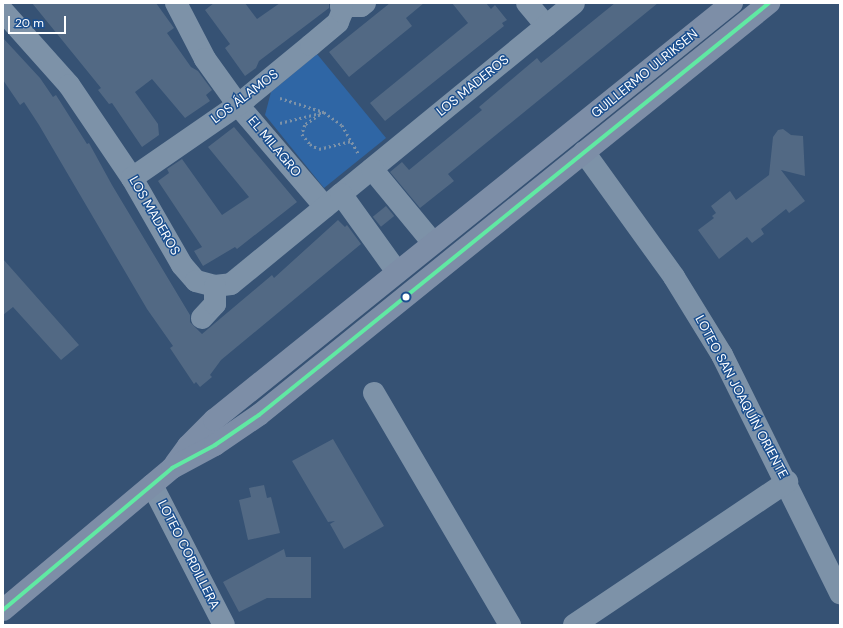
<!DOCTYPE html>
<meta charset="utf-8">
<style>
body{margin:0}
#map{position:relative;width:843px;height:628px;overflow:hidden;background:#365274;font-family:"DM Sans",sans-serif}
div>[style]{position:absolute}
.green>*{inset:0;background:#2f66a5}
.building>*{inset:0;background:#526984;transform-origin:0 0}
.path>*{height:2.5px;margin-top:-1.25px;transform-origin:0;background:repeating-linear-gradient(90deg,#7d92a8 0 2px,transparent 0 5px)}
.minor>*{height:22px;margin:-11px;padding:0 11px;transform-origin:11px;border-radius:11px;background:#7d92a8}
.major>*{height:22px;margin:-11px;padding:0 11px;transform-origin:11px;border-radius:11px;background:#7d8ea7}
.bus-1>*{height:4px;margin:-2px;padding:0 2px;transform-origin:2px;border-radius:2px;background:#60e9a3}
.dots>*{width:11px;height:11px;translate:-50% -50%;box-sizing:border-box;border:2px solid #1b4f8f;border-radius:50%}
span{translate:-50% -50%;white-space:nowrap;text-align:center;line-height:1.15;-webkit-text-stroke:3px #1b4f8f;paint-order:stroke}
.street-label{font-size:13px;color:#fff}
.frame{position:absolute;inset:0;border:4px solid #fff;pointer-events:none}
.scale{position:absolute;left:8px;top:16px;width:58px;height:18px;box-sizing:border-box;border:2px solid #fff;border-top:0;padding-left:5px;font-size:12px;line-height:14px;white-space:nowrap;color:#fff;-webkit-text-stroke:3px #1b4f8f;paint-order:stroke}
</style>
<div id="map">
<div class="green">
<i style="clip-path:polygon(317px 54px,386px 138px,324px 188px,265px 115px,271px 92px)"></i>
</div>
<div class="building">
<i style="clip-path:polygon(32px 3px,156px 3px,174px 28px,167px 33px,191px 67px,198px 71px,212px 90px,206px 95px,210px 101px,185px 118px,152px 79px,135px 92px,158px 124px,159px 135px,142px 147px,112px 103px,109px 104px,98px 90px,101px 88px)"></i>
<i style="clip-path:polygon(214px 3px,245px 3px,257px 19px,280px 3px,329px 3px,329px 8px,259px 61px,256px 68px,245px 76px,225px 48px,230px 44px,205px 10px)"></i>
<i style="clip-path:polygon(390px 3px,424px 3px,406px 18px,412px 26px,349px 77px,329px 52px)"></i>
<i style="clip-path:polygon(452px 3px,486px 3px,491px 9px,495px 5px,507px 20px,502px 23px,504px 26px,385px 121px,370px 103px,468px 23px)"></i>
<i style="clip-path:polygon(615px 3px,658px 3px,448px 174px,454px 181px,420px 208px,390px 172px,402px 162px,409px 170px,482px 110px,479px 107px,537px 58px,541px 63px)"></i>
<i style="clip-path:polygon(3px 38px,40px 78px,53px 97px,56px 95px,87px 144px,89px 143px,112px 185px,190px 315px,190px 322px,202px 334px,272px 275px,274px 278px,338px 220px,345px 227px,347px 225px,361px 244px,221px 360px,210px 375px,212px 377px,200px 387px,196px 382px,194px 384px,170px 348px,173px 346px,147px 309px,39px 125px,24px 102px,20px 105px,3px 80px)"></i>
<i style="clip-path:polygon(234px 127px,297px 202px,237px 249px,235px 247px,203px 266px,194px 251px,202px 247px,158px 181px,169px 173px,167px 169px,182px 159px,222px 215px,249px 197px,208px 147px)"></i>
<i style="clip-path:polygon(783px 129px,791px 135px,803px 136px,805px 176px,781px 170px,805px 201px,789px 213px,786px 209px,761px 229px,764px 234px,752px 243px,747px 237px,719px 259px,698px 230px,714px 218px,712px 216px,716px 213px,711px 206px,730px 191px,736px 200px,769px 175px,773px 137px,778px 130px)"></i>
<i style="left:386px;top:206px;width:13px;height:17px;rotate:51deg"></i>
<i style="clip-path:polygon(3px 259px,79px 345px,61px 360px,13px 307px,3px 315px)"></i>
<i style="clip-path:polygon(333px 439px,384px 526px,344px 549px,330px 524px,335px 521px,328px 522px,292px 461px)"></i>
<i style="clip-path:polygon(264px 485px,267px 498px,271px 497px,280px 533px,248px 540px,239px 500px,251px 497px,249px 488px)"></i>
<i style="clip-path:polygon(284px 549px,286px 557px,311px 557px,311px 598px,267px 598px,239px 612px,223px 582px)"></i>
</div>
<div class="path">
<i style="left:280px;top:98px;width:46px;rotate:17.7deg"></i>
<i style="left:324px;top:112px;width:22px;rotate:36deg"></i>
<i style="left:342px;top:125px;width:34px;rotate:60deg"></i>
<i style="left:280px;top:123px;width:45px;rotate:-14deg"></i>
<i style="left:324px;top:112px;width:23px;rotate:146deg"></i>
<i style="left:305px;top:125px;width:9px;rotate:108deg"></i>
<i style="left:302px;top:134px;width:13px;rotate:51deg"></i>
<i style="left:310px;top:144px;width:10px;rotate:29deg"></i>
<i style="left:319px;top:149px;width:34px;rotate:-14deg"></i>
</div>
<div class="minor">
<i style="left:176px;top:3px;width:63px;rotate:62.6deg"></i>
<i style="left:205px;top:59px;width:57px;rotate:54.3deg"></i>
<i style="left:238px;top:105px;width:134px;rotate:49.5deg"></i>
<i style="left:527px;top:3px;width:30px;rotate:50deg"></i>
<i style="left:341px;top:6px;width:20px"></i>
<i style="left:361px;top:6px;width:5px;rotate:-37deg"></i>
<i style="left:3px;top:11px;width:99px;rotate:48.3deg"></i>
<i style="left:69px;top:85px;width:112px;rotate:55.9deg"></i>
<i style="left:132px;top:178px;width:100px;rotate:60.1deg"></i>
<i style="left:182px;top:265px;width:21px;rotate:49deg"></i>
<i style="left:196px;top:281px;width:20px;rotate:15deg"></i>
<i style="left:215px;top:286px;width:16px;rotate:-7deg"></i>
<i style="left:231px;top:284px;width:443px;rotate:-39.3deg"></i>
<i style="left:584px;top:152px;width:154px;rotate:54.2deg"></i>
<i style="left:674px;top:277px;width:92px;rotate:58.4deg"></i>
<i style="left:722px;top:355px;width:266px;rotate:63.6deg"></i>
<i style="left:372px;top:169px;width:96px;rotate:50.5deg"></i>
<i style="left:132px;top:178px;width:129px;rotate:-34.6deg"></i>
<i style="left:238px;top:105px;width:94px;rotate:-39.4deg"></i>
<i style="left:311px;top:45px;width:35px;rotate:-40deg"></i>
<i style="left:338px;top:22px;width:11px;rotate:-68deg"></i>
<i style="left:342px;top:12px;width:9px;rotate:-96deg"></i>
<i style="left:341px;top:194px;width:96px;rotate:54.3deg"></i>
<i style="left:202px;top:318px;width:19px;rotate:-47deg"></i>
<i style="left:215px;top:304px;width:18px;rotate:-90deg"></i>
<i style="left:374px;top:393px;width:269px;rotate:59.6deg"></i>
<i style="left:152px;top:485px;width:157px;rotate:62.8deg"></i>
<i style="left:574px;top:625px;width:257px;rotate:-33.9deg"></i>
</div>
<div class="major">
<i style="left:175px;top:464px;width:22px;rotate:-54deg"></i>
<i style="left:188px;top:446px;width:37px;rotate:-45deg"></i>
<i style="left:214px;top:420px;width:665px;rotate:-38.83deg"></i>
<i style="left:3px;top:610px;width:221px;rotate:-40deg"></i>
<i style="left:172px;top:468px;width:49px;rotate:-28.1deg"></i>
<i style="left:215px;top:445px;width:53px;rotate:-34.3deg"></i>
<i style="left:259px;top:415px;width:656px;rotate:-38.93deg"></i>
</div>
<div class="bus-1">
<i style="left:3px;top:610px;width:221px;rotate:-40deg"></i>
<i style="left:172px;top:468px;width:49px;rotate:-28.1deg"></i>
<i style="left:215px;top:445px;width:53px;rotate:-34.3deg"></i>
<i style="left:259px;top:415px;width:656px;rotate:-38.93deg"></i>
</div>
<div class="dots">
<i style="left:406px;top:297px;background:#fff"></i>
</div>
<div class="street-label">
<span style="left:645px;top:74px;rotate:-39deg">GUILLERMO ULRIKSEN</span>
<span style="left:473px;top:86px;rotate:-39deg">LOS MADEROS</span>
<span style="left:245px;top:97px;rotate:-37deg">LOS ÁLAMOS</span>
<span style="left:274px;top:147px;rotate:50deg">EL MILAGRO</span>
<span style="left:154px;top:216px;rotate:60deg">LOS MADEROS</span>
<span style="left:741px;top:397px;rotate:62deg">LOTEO SAN JOAQUÍN ORIENTE</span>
<span style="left:188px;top:555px;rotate:63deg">LOTEO CORDILLERA</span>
</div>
<div class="frame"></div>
<div class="scale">20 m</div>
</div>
